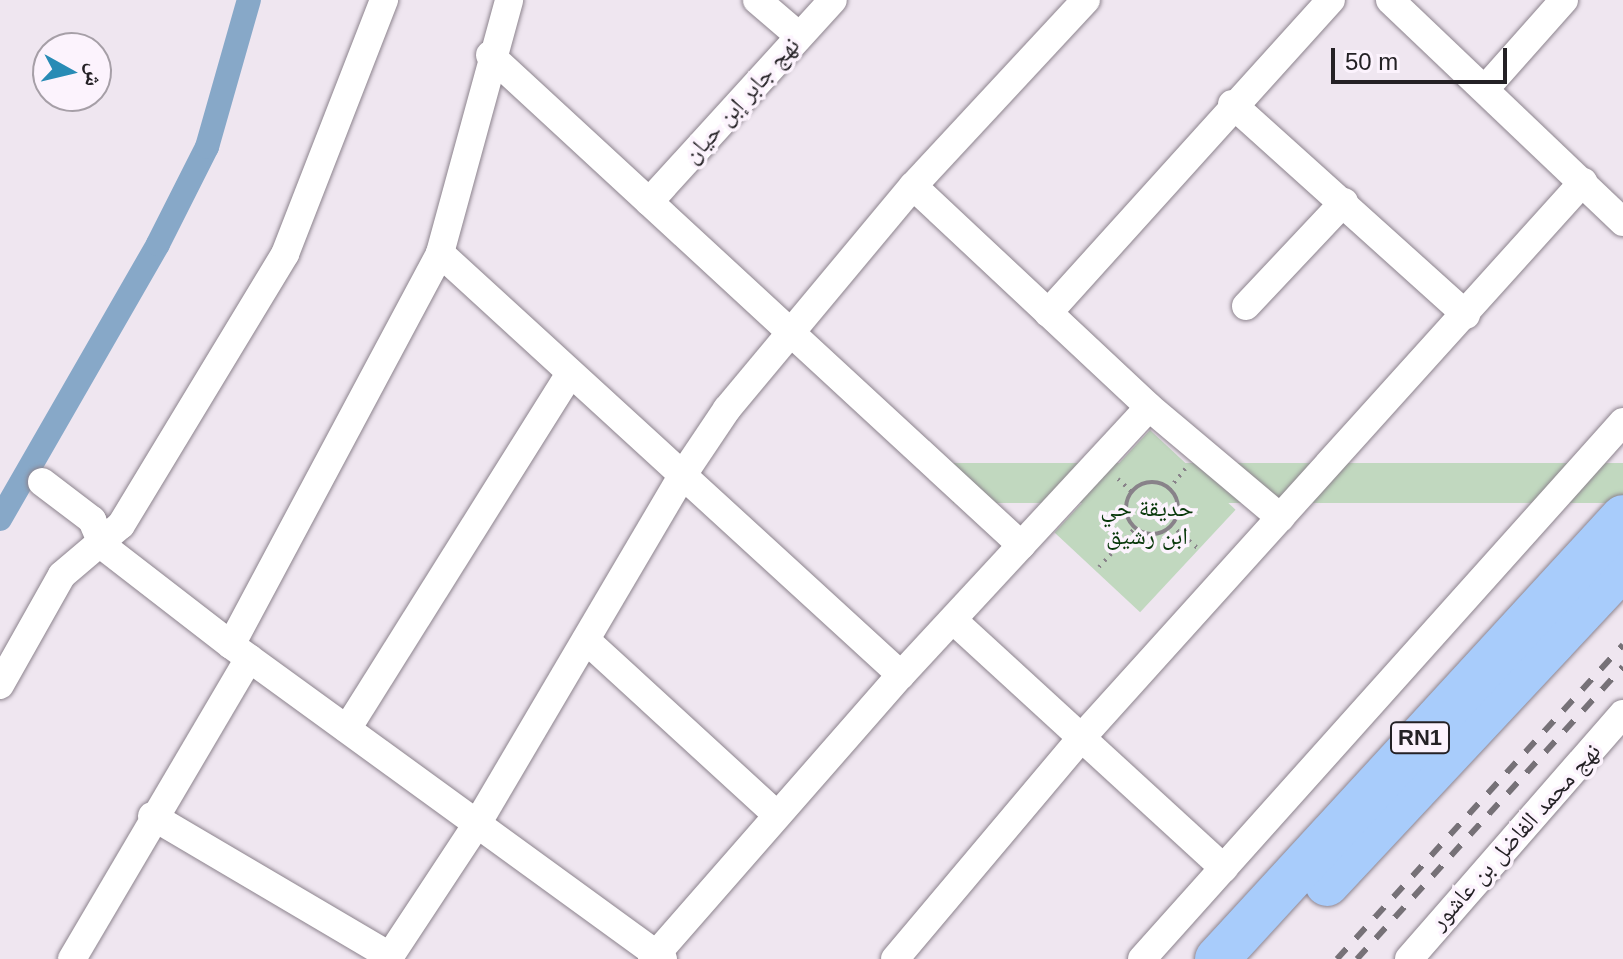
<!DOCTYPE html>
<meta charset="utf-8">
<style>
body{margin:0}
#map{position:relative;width:1623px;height:959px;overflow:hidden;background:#efe6f0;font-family:Arial,"Noto Naskh Arabic",sans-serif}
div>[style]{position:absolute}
.green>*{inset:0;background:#c1d8bf;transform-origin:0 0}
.canal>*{height:24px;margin:-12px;padding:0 12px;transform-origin:12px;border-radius:12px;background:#87a8c8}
.path>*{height:4px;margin-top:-2px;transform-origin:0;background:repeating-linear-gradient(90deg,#888289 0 2px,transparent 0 8px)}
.path>.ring{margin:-2px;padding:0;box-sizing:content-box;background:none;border:4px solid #888289;border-radius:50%}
.roads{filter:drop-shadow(0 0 2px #8c838d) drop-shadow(0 0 2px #8c838d)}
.minor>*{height:28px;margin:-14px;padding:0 14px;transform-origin:14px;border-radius:14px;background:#fff}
.trunk>*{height:44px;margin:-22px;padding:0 22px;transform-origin:22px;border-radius:22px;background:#a8ccfb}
.rail>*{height:6px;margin-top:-3px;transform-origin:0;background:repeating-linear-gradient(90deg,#767177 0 14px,transparent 0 28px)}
span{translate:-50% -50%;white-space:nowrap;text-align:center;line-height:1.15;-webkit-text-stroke:7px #fcf3fd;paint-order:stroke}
.shield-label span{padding:2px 6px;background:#fcf3fd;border:2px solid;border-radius:6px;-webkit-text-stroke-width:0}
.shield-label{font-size:22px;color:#242125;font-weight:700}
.street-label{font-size:24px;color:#242125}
.park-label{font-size:24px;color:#08380a}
.north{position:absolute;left:32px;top:32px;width:80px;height:80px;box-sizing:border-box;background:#fcf3fd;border:2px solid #a69fa7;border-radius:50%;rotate:98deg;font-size:22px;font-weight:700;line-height:32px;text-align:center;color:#242125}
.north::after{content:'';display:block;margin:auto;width:28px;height:36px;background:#288bb5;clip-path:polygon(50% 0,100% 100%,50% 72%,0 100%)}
.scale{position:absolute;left:1331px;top:48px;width:176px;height:36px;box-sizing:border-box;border:4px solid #242125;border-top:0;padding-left:10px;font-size:24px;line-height:28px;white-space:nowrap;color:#242125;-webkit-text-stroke:6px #fcf3fd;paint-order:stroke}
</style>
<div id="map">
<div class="green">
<i style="left:1150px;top:430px;width:117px;height:140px;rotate:43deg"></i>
<i style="left:1623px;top:463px;width:40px;height:670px;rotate:90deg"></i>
</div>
<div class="canal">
<i style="left:0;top:519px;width:317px;rotate:-60.1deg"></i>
<i style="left:158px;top:244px;width:109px;rotate:-63.2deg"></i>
<i style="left:207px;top:147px;width:153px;rotate:-74.1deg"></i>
</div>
<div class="path">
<i style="left:1118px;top:479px;width:19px;rotate:43deg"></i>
<i class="ring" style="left:1126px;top:482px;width:48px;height:48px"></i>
<i style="left:1169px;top:489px;width:26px;rotate:-51deg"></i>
<i style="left:1171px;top:525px;width:35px;rotate:41deg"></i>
<i style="left:1099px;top:567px;width:53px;rotate:-47.3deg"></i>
</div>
<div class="roads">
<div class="minor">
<i style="left:757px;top:0;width:55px;rotate:40.6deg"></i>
<i style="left:1390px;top:0;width:322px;rotate:43.6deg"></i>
<i style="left:490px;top:55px;width:723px;rotate:42.7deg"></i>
<i style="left:1485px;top:89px;width:119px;rotate:-48.4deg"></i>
<i style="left:1232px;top:104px;width:315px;rotate:42deg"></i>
<i style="left:913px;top:186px;width:323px;rotate:43.1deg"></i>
<i style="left:1149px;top:407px;width:172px;rotate:40.1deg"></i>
<i style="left:649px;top:202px;width:273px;rotate:-47.7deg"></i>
<i style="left:440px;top:253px;width:625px;rotate:42.47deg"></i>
<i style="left:1246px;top:306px;width:143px;rotate:-46.7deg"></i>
<i style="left:1048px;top:313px;width:422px;rotate:-47.9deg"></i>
<i style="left:42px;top:482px;width:63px;rotate:37.2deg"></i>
<i style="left:92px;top:520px;width:28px;rotate:67deg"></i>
<i style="left:103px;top:546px;width:162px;rotate:37.7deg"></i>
<i style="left:231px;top:645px;width:534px;rotate:36.01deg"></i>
<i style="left:954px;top:621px;width:366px;rotate:42.5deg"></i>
<i style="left:586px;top:640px;width:259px;rotate:42.5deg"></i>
<i style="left:231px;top:645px;width:444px;rotate:-61.9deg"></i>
<i style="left:440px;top:253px;width:262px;rotate:-74.7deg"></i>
<i style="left:0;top:685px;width:126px;rotate:-60.6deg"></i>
<i style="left:62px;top:575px;width:77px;rotate:-40.3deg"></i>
<i style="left:121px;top:525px;width:317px;rotate:-58.8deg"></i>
<i style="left:285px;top:254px;width:273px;rotate:-68.7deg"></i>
<i style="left:347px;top:729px;width:420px;rotate:-57.9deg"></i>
<i style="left:152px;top:816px;width:276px;rotate:30.5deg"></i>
<i style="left:72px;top:959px;width:349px;rotate:-59.5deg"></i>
<i style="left:388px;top:959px;width:162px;rotate:-56.6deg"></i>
<i style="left:477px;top:824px;width:404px;rotate:-59.5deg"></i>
<i style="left:682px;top:476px;width:81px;rotate:-56.1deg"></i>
<i style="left:727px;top:409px;width:290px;rotate:-50.2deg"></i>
<i style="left:913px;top:186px;width:254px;rotate:-47.1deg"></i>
<i style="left:652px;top:959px;width:378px;rotate:-48.8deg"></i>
<i style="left:901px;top:675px;width:365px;rotate:-47.2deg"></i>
<i style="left:895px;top:959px;width:290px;rotate:-49.9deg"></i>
<i style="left:1082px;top:737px;width:748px;rotate:-47.93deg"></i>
<i style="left:1142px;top:959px;width:721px;rotate:-48.15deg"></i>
<i style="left:1409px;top:959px;width:325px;rotate:-48.9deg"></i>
</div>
<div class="trunk">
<i style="left:1327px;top:884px;width:433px;rotate:-46.9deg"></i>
<i style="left:1217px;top:959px;width:600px;rotate:-47.43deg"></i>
</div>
</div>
<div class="rail">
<i style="left:1337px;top:959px;width:425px;rotate:-47.7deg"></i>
<i style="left:1357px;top:959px;width:395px;rotate:-47.7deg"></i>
</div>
<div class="shield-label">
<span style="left:1420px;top:738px">RN1</span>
</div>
<div class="street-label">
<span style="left:741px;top:100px;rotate:-48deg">نهج جابر إبن حيان</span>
<span style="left:1515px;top:836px;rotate:-48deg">نهج محمد الفاضل بن عاشور</span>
</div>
<div class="park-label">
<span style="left:1147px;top:522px">حديقة حي<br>ابن رشيق</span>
</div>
<div class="north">ش</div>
<div class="scale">50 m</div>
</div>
